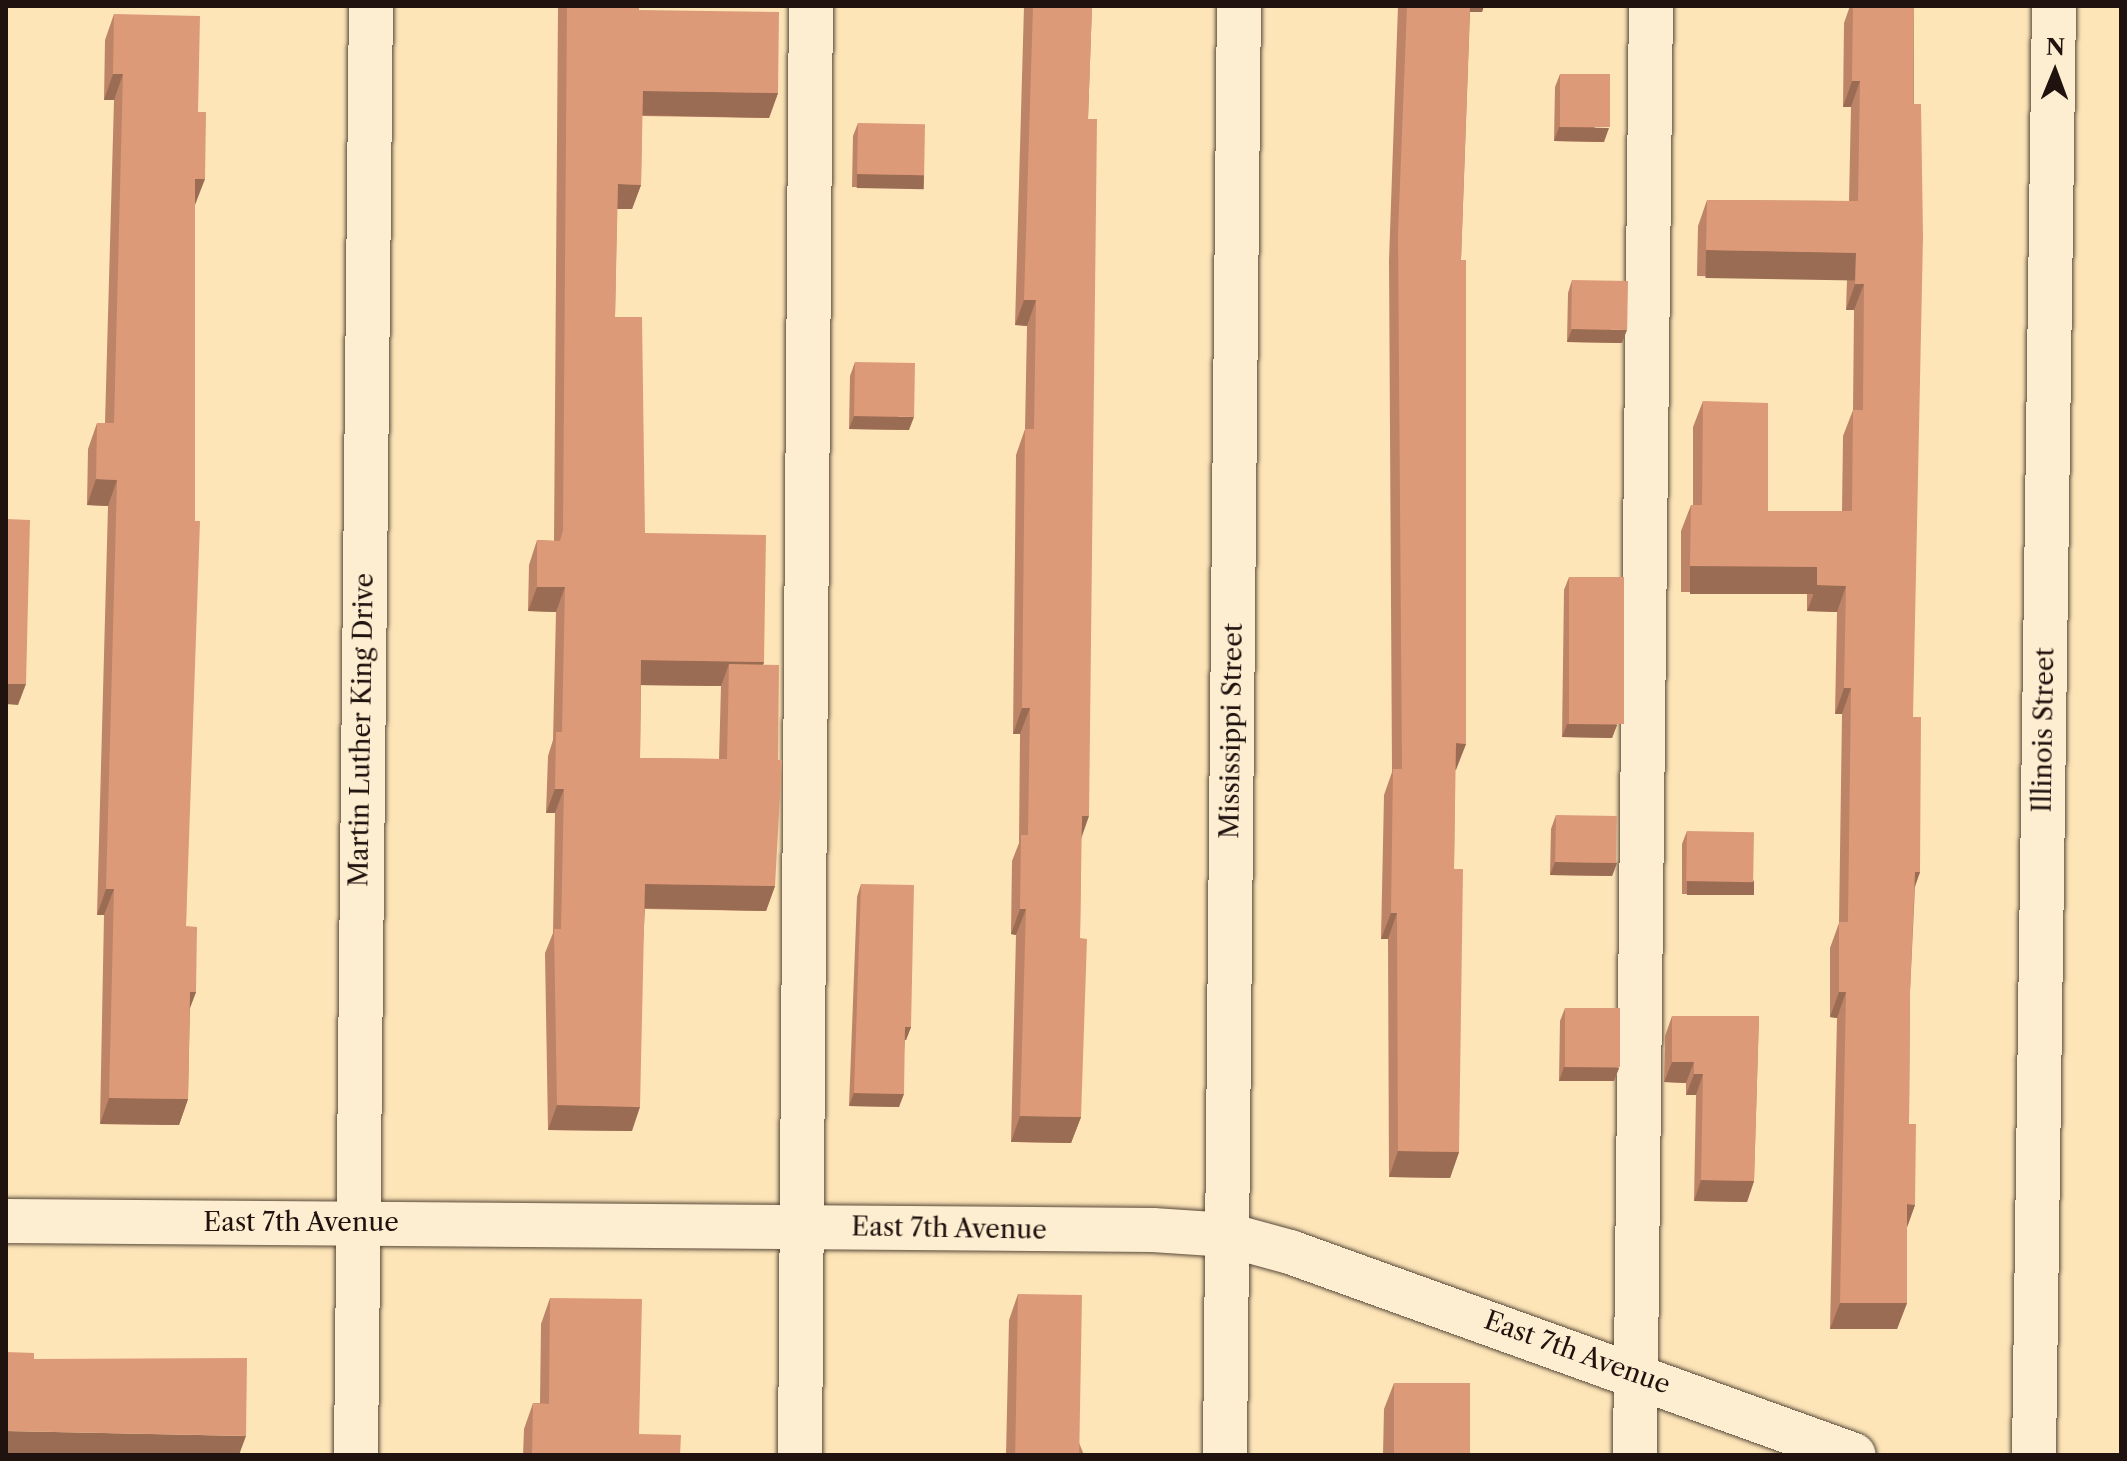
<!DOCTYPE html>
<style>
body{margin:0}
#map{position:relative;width:2127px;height:1461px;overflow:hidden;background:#fde5b8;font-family:"Libre Caslon Text",serif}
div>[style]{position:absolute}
.roads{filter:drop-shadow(0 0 2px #574839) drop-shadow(0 0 2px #574839)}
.minor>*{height:44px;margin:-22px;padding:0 22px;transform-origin:22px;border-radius:22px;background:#feeed1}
.wall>*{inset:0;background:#be8467}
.shaded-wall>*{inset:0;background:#9b6c54;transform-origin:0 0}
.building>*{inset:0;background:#dd9a78;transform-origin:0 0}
span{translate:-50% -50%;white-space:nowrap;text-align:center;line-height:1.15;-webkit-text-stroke:6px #feeed1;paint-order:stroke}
.street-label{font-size:26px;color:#20130f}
.frame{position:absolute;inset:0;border:8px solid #20130f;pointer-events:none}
.north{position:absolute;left:2015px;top:32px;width:80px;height:80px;-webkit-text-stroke:6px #feeed1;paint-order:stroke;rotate:1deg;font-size:22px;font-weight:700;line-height:32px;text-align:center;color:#20130f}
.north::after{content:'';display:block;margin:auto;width:28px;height:36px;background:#20130f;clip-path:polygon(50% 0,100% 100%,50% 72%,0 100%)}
</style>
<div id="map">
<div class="roads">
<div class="minor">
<i style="left:6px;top:1221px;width:1147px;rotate:0.45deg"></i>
<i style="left:1153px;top:1230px;width:75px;rotate:3.8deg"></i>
<i style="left:1228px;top:1235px;width:64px;rotate:15.3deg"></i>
<i style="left:1290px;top:1252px;width:599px;rotate:19.8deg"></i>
<i style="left:356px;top:1455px;width:1449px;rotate:-89.41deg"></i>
<i style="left:800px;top:1455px;width:1449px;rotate:-89.57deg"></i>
<i style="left:1225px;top:1455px;width:1449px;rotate:-89.45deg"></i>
<i style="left:1635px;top:1455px;width:1449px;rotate:-89.37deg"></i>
<i style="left:2034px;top:1455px;width:1449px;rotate:-89.21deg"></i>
</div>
</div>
<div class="wall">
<i style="clip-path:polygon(evenodd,558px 6px,639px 6px,639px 10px,778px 93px,769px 118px,642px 116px,641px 185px,632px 209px,617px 209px,615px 317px,645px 533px,764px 662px,763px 665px,775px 886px,766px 911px,645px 909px,632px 1131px,548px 1130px,545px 953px,553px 933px,555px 813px,546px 813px,548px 756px,553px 740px,556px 612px,528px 611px,529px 565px,537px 540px,554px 541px,558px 6px,641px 685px,721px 686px,719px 759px,640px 758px,641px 685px)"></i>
<i style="clip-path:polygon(1024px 6px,1092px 6px,1088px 119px,1080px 938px,1081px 1117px,1071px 1143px,1011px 1142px,1016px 935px,1011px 934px,1012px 861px,1019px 843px,1020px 734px,1013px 734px,1016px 455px,1025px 429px,1027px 326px,1015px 325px)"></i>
<i style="clip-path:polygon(1398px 6px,1484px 6px,1482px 12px,1470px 12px,1461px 260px,1466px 744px,1455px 770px,1454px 869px,1459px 1152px,1450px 1178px,1389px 1177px,1388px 939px,1381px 939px,1384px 795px,1392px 772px,1389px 260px)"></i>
<i style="clip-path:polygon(1850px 6px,1914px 6px,1913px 717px,1920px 872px,1915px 887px,1910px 992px,1909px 1124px,1915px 1205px,1907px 1227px,1907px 1303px,1897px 1329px,1830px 1329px,1837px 1018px,1830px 1017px,1830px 948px,1839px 923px,1842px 714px,1835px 714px,1837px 612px,1807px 611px,1807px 593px,1681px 592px,1681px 531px,1691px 505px,1693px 505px,1693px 427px,1703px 401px,1768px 511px,1842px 511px,1843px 436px,1853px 410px,1854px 310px,1846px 310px,1847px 279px,1697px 276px,1698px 226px,1707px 200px,1849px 201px,1851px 107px,1843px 107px,1844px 23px)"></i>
<i style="clip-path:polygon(114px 14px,195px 205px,186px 926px,196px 992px,190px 1008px,188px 1099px,179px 1125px,100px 1124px,104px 915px,97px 915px,108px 506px,87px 505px,88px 449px,97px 423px,105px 423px,114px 100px,104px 100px,105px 40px)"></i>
<i style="clip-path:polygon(1560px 74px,1604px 142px,1554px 141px,1555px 87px)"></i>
<i style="clip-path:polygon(858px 123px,924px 175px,919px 188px,852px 187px,853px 136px)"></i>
<i style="clip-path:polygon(1572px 280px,1622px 343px,1567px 342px,1568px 293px)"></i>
<i style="clip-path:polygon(855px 362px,909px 430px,849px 429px,850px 376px)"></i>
<i style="clip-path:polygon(1569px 577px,1617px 725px,1612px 738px,1562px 737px,1564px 590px)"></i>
<i style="clip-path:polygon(1556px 815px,1617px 863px,1612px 876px,1550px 875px,1551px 829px)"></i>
<i style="clip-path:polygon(1687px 831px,1754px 881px,1749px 894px,1682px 894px,1682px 844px)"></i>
<i style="clip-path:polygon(861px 884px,911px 1027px,906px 1040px,905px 1040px,899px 1107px,849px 1106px,857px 897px)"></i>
<i style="clip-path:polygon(1565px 1008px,1619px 1068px,1614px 1081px,1559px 1081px,1560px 1021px)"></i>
<i style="clip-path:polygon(1672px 1016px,1759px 1016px,1754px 1181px,1747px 1202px,1694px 1201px,1696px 1095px,1686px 1095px,1686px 1083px,1664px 1082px,1665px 1036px)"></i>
<i style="clip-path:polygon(1018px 1294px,1084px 1455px,1006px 1455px,1009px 1320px)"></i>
<i style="clip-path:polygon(550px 1298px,639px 1434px,680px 1455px,523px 1455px,524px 1429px,533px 1403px,540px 1403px,541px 1324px)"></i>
<i style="clip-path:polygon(1394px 1383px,1469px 1455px,1383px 1455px,1384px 1409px)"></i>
</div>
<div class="shaded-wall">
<i style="clip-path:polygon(1464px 6px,1484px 6px,1482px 12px,1462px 12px)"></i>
<i style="clip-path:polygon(113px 74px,123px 74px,114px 100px,104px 100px)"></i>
<i style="clip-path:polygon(1852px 81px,1860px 81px,1851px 107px,1843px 107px)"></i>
<i style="clip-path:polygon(643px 91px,778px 93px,769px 118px,634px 115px)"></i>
<i style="clip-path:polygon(1559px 127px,1609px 128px,1604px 142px,1554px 141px)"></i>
<i style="left:857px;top:174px;width:67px;height:14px;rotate:1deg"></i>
<i style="clip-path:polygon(195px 179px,205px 179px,195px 205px)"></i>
<i style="clip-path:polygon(618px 184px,641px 185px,632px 209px,609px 209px)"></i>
<i style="left:1706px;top:250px;width:150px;height:28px;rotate:1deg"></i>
<i style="clip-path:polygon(1855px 284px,1864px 284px,1854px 310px,1846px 310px)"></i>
<i style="clip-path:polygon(1024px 300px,1036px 300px,1027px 326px,1015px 325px)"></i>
<i style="clip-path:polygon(1572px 329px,1627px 330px,1622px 343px,1567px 342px)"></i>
<i style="clip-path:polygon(854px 416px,914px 417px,909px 430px,849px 429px)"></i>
<i style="clip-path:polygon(96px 479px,117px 480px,108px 506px,87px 505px)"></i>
<i style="left:1690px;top:566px;width:127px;height:28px"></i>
<i style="clip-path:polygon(1817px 585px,1846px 586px,1837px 612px,1807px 611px)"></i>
<i style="clip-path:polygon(537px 587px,565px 587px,556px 612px,528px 611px)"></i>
<i style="clip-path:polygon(641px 660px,764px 662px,755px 687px,729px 664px,721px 686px,632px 685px)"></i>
<i style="clip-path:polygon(6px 684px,26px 684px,18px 705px,6px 704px)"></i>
<i style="clip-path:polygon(1844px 688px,1851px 688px,1842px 714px,1835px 714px)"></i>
<i style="clip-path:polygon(1022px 708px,1030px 708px,1020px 734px,1013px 734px)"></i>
<i style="clip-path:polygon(1567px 724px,1617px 725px,1612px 738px,1562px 737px)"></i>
<i style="clip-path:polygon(1456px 743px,1466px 744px,1456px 770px,1446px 769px)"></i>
<i style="clip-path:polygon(555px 789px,564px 789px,555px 813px,546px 813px)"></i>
<i style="clip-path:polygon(1082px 816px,1089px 816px,1080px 842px)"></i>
<i style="clip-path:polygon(1555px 862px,1617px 863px,1612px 876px,1550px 875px)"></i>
<i style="clip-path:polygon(1915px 872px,1920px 872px,1910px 898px)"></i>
<i style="left:1687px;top:881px;width:67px;height:14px"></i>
<i style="clip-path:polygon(645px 884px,775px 886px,766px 911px,636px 908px)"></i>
<i style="clip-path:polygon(106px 889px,114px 889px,104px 915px,97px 915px)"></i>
<i style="clip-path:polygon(1020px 909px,1026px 909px,1016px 935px,1011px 934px)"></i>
<i style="clip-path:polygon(1391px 913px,1397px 913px,1388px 939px,1381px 939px)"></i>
<i style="clip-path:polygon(190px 992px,196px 992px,186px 1018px)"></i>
<i style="clip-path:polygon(1839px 992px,1846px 992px,1837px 1018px,1830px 1017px)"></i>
<i style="clip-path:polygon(905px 1027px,911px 1027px,906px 1040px,900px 1040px)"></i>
<i style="clip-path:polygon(1672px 1062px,1694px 1062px,1686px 1083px,1664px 1082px)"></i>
<i style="clip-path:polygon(1564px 1067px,1619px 1068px,1614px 1081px,1559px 1081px)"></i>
<i style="clip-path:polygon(1694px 1074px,1703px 1074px,1696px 1095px,1686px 1095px)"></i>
<i style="clip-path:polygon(854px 1093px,904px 1094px,899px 1107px,849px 1106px)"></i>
<i style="clip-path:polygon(109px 1098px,188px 1099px,179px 1125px,100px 1124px)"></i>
<i style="clip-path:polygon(557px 1105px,640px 1107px,632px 1131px,548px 1130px)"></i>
<i style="clip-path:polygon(1020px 1116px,1081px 1117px,1071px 1143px,1011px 1142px)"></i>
<i style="clip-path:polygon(1398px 1151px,1459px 1152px,1450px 1178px,1389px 1177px)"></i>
<i style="clip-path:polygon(1701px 1180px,1754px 1181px,1747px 1202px,1694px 1201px)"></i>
<i style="clip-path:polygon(1907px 1204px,1915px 1205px,1906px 1230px)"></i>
<i style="clip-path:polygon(1840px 1303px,1907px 1303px,1897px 1329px,1830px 1329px)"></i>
<i style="clip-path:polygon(6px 1431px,246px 1436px,239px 1455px,6px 1455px)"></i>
</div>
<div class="building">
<i style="clip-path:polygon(567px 6px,639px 6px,639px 10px,779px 12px,778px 93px,643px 91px,641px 185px,618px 184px,615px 317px,642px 317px,645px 533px,766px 535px,764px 662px,641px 660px,640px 758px,727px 759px,729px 664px,779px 665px,778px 760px,782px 760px,775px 886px,645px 884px,640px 1107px,557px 1105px,554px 929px,561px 929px,564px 789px,555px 789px,556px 732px,562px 732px,565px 587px,537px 587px,537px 540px,560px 541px,563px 530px)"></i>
<i style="clip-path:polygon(1033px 6px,1092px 6px,1088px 119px,1097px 119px,1089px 816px,1082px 816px,1080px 938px,1087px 939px,1081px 1117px,1020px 1116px,1026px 909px,1020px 909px,1021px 835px,1028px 835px,1030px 708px,1022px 708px,1025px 429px,1034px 429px,1036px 300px,1024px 300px)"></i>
<i style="clip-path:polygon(1407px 6px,1470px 6px,1461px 260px,1466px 260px,1466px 744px,1456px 743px,1454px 869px,1463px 869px,1459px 1152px,1398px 1151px,1397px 913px,1391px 913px,1393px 769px,1402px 769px,1398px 234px)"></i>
<i style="clip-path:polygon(1853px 6px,1914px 6px,1913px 104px,1921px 104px,1923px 237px,1913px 717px,1921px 717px,1920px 872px,1915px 872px,1910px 992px,1909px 1124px,1916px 1124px,1915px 1205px,1907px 1204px,1907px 1303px,1840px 1303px,1846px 992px,1839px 992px,1839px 922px,1848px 922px,1851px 688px,1844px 688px,1846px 586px,1817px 585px,1817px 567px,1690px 566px,1691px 505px,1702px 505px,1703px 401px,1768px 403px,1768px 511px,1852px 511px,1853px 410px,1863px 410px,1864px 284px,1855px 284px,1856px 253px,1706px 250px,1707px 200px,1858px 201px,1860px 81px,1852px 81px)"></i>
<i style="clip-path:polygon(114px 14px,200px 16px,198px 112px,206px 112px,205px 179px,195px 179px,195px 521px,200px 521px,186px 926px,197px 927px,196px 992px,190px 992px,188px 1099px,109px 1098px,114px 889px,106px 889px,117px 480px,96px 479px,97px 423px,114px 423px,123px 74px,113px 74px)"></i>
<i style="left:1560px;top:74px;width:50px;height:53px"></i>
<i style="left:858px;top:123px;width:67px;height:51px;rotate:1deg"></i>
<i style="left:1572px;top:280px;width:56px;height:49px;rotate:1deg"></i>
<i style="left:855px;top:362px;width:60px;height:54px;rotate:1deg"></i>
<i style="clip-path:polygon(6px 519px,30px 520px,26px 684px,6px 684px)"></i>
<i style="left:1569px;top:577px;width:55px;height:147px"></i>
<i style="left:1556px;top:815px;width:61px;height:47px;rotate:1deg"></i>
<i style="left:1687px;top:831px;width:67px;height:50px;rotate:1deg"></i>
<i style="clip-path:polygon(861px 884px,914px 885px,911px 1027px,905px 1027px,904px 1094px,854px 1093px)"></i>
<i style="left:1565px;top:1008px;width:55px;height:59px"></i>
<i style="clip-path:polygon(1672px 1016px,1759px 1016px,1754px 1181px,1701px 1180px,1703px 1074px,1694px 1074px,1694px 1062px,1672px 1062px)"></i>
<i style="left:1018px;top:1294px;width:64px;height:161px;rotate:1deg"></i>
<i style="clip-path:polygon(550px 1298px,642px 1299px,639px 1434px,681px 1435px,680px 1455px,532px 1455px,533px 1403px,549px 1404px)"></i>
<i style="clip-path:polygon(6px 1352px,34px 1353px,34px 1359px,247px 1358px,246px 1436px,6px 1431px)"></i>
<i style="left:1394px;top:1383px;width:76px;height:72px"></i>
</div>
<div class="street-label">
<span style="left:362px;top:730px;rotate:-89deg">Martin Luther King Drive</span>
<span style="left:2044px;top:730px;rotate:-89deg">Illinois Street</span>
<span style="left:1232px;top:731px;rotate:-89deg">Mississippi Street</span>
<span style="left:301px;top:1223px">East 7th Avenue</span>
<span style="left:949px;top:1229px;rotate:1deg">East 7th Avenue</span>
<span style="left:1577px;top:1353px;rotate:20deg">East 7th Avenue</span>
</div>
<div class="frame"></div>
<div class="north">N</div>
</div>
